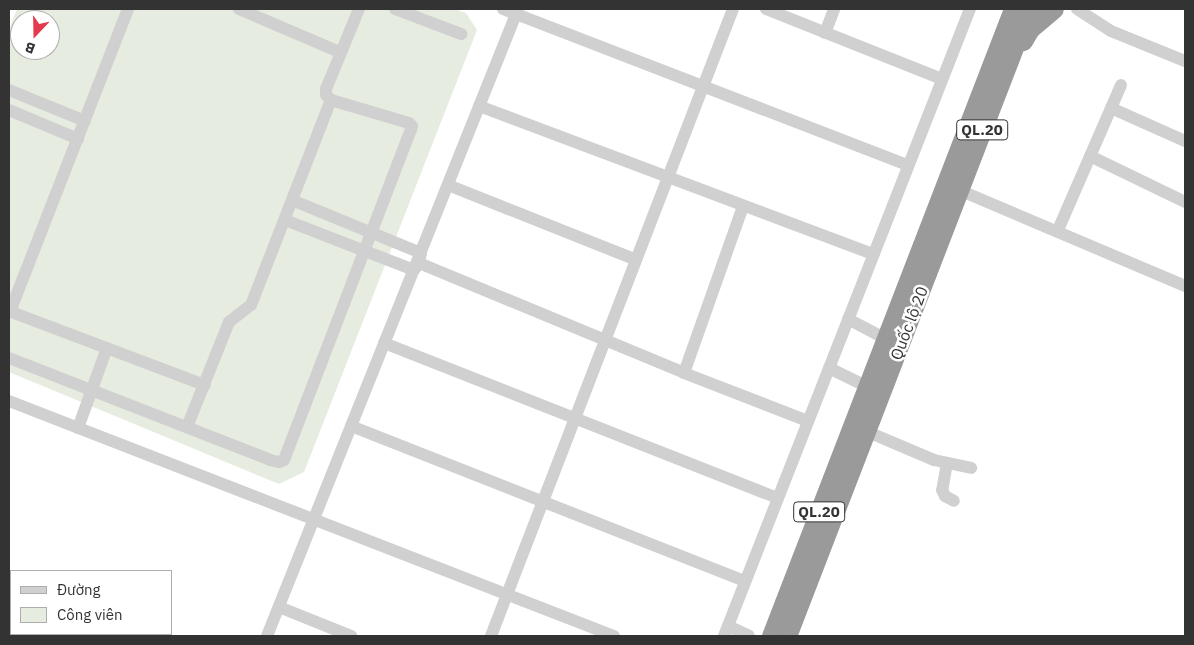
<!DOCTYPE html>
<meta charset="utf-8">
<style>
body{margin:0}
#map{position:relative;width:1194px;height:645px;overflow:hidden;background:#fff;font-family:"IBM Plex Sans",sans-serif}
div>[style]{position:absolute}
.green>*{inset:0;background:#e6ecdf}
.minor>*{height:12px;margin:-6px;padding:0 6px;transform-origin:6px;border-radius:6px;background:#d0d0d0}
.highway>*{height:19px;margin:-9.5px;padding:0 9.5px;transform-origin:9.5px;border-radius:9.5px;background:#9a9a9a}
span{translate:-50% -50%;white-space:nowrap;text-align:center;line-height:1.15;-webkit-text-stroke:5px #fff;paint-order:stroke}
.shield-label span{padding:1px 4px;background:#fff;border:1px solid;border-radius:4px;-webkit-text-stroke-width:0}
.shield-label{font-size:15px;color:#333;font-weight:700}
.street-label{font-size:16px;color:#333}
.frame{position:absolute;inset:0;border:10px solid #333;pointer-events:none}
.legend{position:absolute;left:10px;top:570px;width:162px;height:65px;box-sizing:border-box;background:#fff;border:1px solid #adadad;margin:0;padding:6px 9px;list-style:none;font-size:15px;color:#333}
.legend li{display:flex;align-items:center;gap:10px;height:25px}
.legend b{width:25px;border:1px solid #adadad}
.north{position:absolute;left:10px;top:10px;width:50px;height:50px;box-sizing:border-box;background:#fff;border:1px solid #adadad;border-radius:50%;rotate:201deg;font-size:14px;font-weight:700;line-height:20px;text-align:center;color:#333}
.north::after{content:'';display:block;margin:auto;width:18px;height:22px;background:#e53a4d;clip-path:polygon(50% 0,100% 100%,50% 72%,0 100%)}
</style>
<div id="map">
<div class="green">
<i style="clip-path:polygon(evenodd,17px 9px,454px 9px,466px 13px,477px 30px,304px 472px,279px 484px,9px 372px,9px 30px,17px 9px,20px 20px,50px 20px,50px 50px,20px 50px,20px 20px)"></i>
</div>
<div class="minor">
<i style="left:128px;top:9px;width:322px;rotate:111.3deg"></i>
<i style="left:11px;top:309px;width:5px;rotate:53deg"></i>
<i style="left:14px;top:313px;width:204px;rotate:20.7deg"></i>
<i style="left:239px;top:9px;width:110px;rotate:23.1deg"></i>
<i style="left:395px;top:9px;width:71px;rotate:20.7deg"></i>
<i style="left:503px;top:9px;width:434px;rotate:21.1deg"></i>
<i style="left:766px;top:9px;width:189px;rotate:21.7deg"></i>
<i style="left:1077px;top:9px;width:40px;rotate:32.9deg"></i>
<i style="left:1111px;top:31px;width:80px;rotate:22.1deg"></i>
<i style="left:825px;top:33px;width:26px;rotate:-69deg"></i>
<i style="left:9px;top:90px;width:82px;rotate:22.2deg"></i>
<i style="left:479px;top:106px;width:421px;rotate:20.6deg"></i>
<i style="left:1111px;top:108px;width:81px;rotate:24deg"></i>
<i style="left:9px;top:110px;width:75px;rotate:22.8deg"></i>
<i style="left:1090px;top:156px;width:106px;rotate:25.8deg"></i>
<i style="left:448px;top:185px;width:202px;rotate:21.7deg"></i>
<i style="left:959px;top:190px;width:246px;rotate:23deg"></i>
<i style="left:285px;top:220px;width:138px;rotate:21.2deg"></i>
<i style="left:414px;top:270px;width:9px;rotate:-54deg"></i>
<i style="left:419px;top:263px;width:10px;rotate:-79deg"></i>
<i style="left:421px;top:253px;width:139px;rotate:-157.7deg"></i>
<i style="left:1058px;top:230px;width:158px;rotate:-66.5deg"></i>
<i style="left:419px;top:263px;width:287px;rotate:22.5deg"></i>
<i style="left:684px;top:373px;width:133px;rotate:21.2deg"></i>
<i style="left:848px;top:319px;width:41px;rotate:27.8deg"></i>
<i style="left:384px;top:343px;width:423px;rotate:21.5deg"></i>
<i style="left:9px;top:358px;width:280px;rotate:21.3deg"></i>
<i style="left:270px;top:460px;width:9px;rotate:13deg"></i>
<i style="left:279px;top:462px;width:5px;rotate:-22deg"></i>
<i style="left:284px;top:460px;width:354px;rotate:-69deg"></i>
<i style="left:411px;top:130px;width:4px;rotate:-76deg"></i>
<i style="left:412px;top:126px;width:4px;rotate:-135deg"></i>
<i style="left:409px;top:123px;width:81px;rotate:-163.6deg"></i>
<i style="left:331px;top:100px;width:7px;rotate:-135deg"></i>
<i style="left:326px;top:95px;width:6px;rotate:-90deg"></i>
<i style="left:326px;top:89px;width:87px;rotate:-67.6deg"></i>
<i style="left:829px;top:368px;width:50px;rotate:26.1deg"></i>
<i style="left:684px;top:373px;width:177px;rotate:-70.5deg"></i>
<i style="left:9px;top:401px;width:649px;rotate:21.23deg"></i>
<i style="left:351px;top:426px;width:423px;rotate:21.5deg"></i>
<i style="left:187px;top:427px;width:113px;rotate:-68.2deg"></i>
<i style="left:229px;top:322px;width:28px;rotate:-38deg"></i>
<i style="left:251px;top:305px;width:220px;rotate:-68.7deg"></i>
<i style="left:78px;top:428px;width:85px;rotate:-70.1deg"></i>
<i style="left:868px;top:432px;width:72px;rotate:23deg"></i>
<i style="left:934px;top:460px;width:38px;rotate:12deg"></i>
<i style="left:947px;top:463px;width:27px;rotate:100deg"></i>
<i style="left:942px;top:490px;width:7px;rotate:63deg"></i>
<i style="left:945px;top:496px;width:10px;rotate:29deg"></i>
<i style="left:9px;top:607px;width:2px;rotate:27deg"></i>
<i style="left:279px;top:607px;width:78px;rotate:21.9deg"></i>
<i style="left:728px;top:626px;width:23px;rotate:25deg"></i>
<i style="left:78px;top:634px;width:6px;rotate:18deg"></i>
<i style="left:267px;top:636px;width:675px;rotate:-68.18deg"></i>
<i style="left:491px;top:636px;width:672px;rotate:-68.9deg"></i>
<i style="left:724px;top:636px;width:674px;rotate:-68.58deg"></i>
</div>
<div class="highway">
<i style="left:1023px;top:41px;width:14px;rotate:-60deg"></i>
<i style="left:1030px;top:29px;width:31px;rotate:-40deg"></i>
<i style="left:771px;top:636px;width:672px;rotate:-68.9deg"></i>
<i style="left:787px;top:636px;width:672px;rotate:-68.9deg"></i>
</div>
<div class="shield-label">
<span style="left:982px;top:130px">QL.20</span>
<span style="left:819px;top:512px">QL.20</span>
</div>
<div class="street-label">
<span style="left:909px;top:323px;rotate:-69deg">Quốc lộ 20</span>
</div>
<div class="frame"></div>
<ul class="legend">
<li><b style="height:6px;background:#d0d0d0"></b>Đường</li>
<li><b style="height:14px;background:#e6ecdf"></b>Công viên</li>
</ul>
<div class="north">B</div>
</div>
